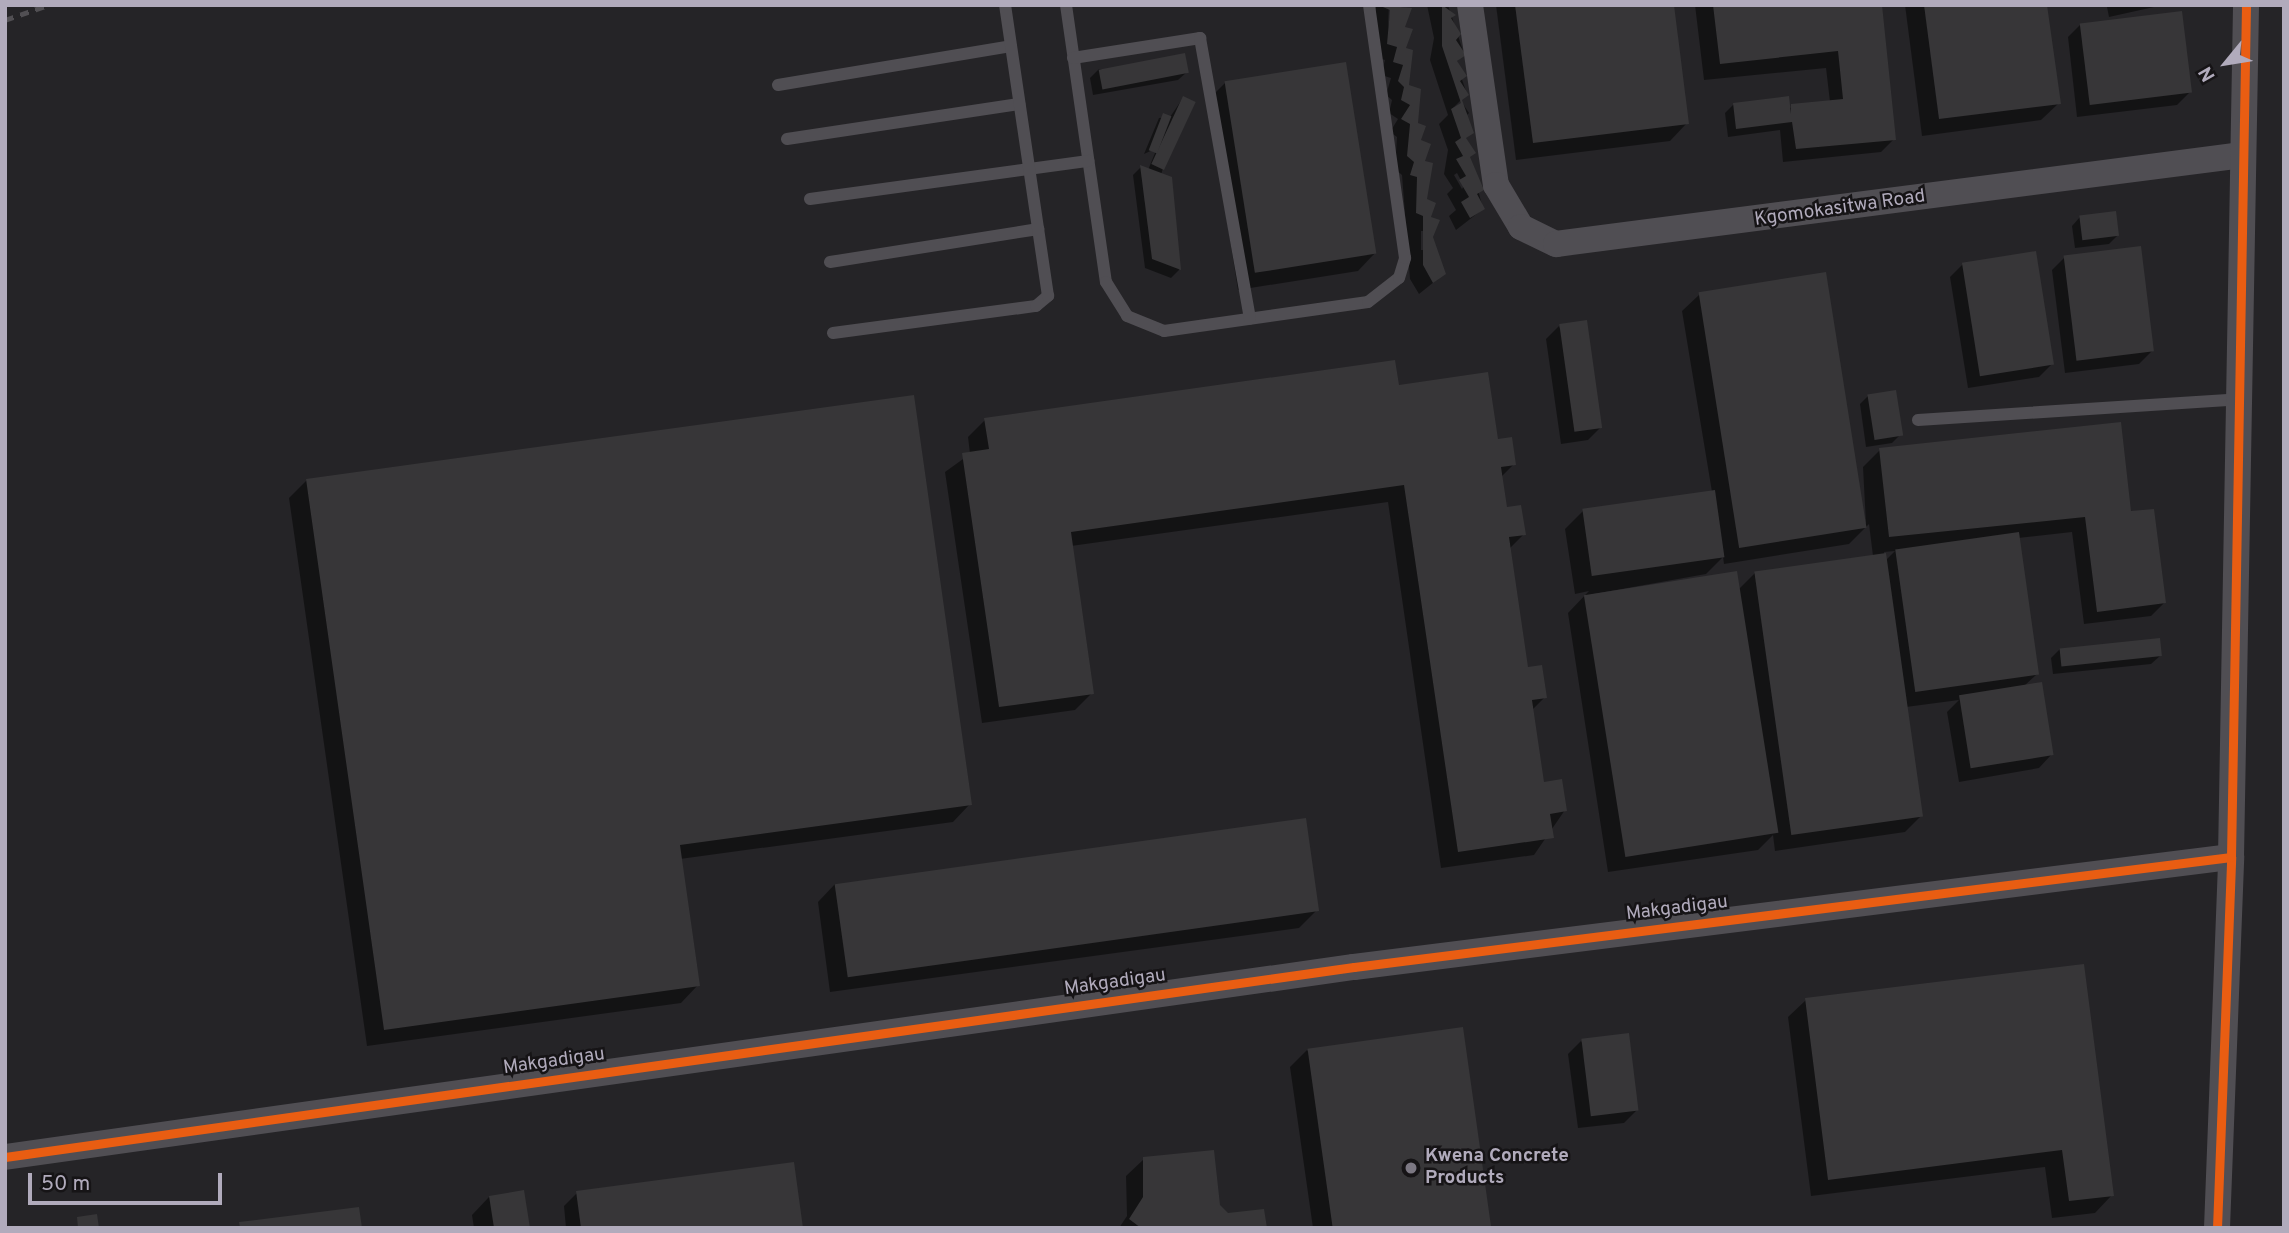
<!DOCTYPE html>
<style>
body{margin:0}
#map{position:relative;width:2289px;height:1233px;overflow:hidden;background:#1a1a1a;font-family:Overpass,sans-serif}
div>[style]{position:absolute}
.built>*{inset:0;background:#252427;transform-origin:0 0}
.shadow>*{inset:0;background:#0007}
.building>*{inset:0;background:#373638;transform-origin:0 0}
.service>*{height:12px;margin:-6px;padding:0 6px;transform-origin:6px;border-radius:6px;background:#504e53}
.minor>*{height:26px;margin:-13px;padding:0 13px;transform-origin:13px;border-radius:13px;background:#504e53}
.rail>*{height:5px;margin-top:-2.5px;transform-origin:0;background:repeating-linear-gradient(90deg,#514f53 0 9px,transparent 0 16px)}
.cycleway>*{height:9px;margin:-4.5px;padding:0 4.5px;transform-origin:4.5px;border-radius:4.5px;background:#e95d12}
.dots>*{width:19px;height:19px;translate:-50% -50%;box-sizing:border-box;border:4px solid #161416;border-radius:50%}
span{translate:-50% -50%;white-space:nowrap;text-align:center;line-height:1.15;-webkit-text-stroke:5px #161416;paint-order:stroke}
.street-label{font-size:19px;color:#b1abbc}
.poi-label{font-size:19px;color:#b1abbc;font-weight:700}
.left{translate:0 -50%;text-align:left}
.frame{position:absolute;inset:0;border:7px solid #b1abbc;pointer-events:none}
.north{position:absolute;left:2191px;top:28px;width:70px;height:70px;-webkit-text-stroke:5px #161416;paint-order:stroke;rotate:240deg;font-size:19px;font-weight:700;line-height:28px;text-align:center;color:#b1abbc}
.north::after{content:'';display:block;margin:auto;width:24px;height:32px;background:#b1abbc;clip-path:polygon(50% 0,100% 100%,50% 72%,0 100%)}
.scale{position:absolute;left:28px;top:1173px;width:194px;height:32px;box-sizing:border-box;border:4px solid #b1abbc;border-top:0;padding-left:9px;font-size:21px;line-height:24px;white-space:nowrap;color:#b1abbc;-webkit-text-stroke:5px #161416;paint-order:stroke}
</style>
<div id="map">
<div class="built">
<i style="left:5px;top:5px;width:2279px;height:1223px"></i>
</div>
<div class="shadow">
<i style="clip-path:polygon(evenodd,1376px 5px,1389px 5px,1388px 27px,1392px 5px,1410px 9px,1403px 28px,1407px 86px,1431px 237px,1444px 274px,1419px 294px,1410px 279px,1402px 175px,1395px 169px,1397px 137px,1390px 132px,1398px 119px,1389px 113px,1392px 100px,1386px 95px,1391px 78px,1381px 75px,1385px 60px,1375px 57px,1376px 5px,1421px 231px,1425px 231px,1425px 250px,1421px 250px,1421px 231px)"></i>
<i style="clip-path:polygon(evenodd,1427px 5px,1448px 5px,1464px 54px,1456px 62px,1467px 94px,1452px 109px,1463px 104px,1469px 113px,1463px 119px,1465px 139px,1483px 209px,1456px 230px,1449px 216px,1456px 210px,1447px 194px,1453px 188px,1444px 174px,1448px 150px,1439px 124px,1448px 115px,1430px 60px,1434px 38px,1427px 5px,1457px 173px,1464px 186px,1462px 189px,1454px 175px,1457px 173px)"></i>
<i style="clip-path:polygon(1496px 5px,1672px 5px,1687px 123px,1670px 141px,1516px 160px)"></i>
<i style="clip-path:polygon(1695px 5px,1880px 5px,1894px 139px,1881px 152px,1783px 162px,1780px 130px,1728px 137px,1725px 113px,1733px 105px,1789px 108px,1830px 102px,1826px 68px,1704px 80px)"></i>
<i style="clip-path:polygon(1905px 5px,2046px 5px,2059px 103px,2041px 120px,1922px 136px)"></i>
<i style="clip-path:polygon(2086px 5px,2163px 5px,2109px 17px,2107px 7px)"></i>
<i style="clip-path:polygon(2081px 24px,2190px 92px,2177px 105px,2077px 117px,2068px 37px)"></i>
<i style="clip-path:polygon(1099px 69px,1187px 72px,1178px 80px,1093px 95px,1090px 78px)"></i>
<i style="clip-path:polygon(1225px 83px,1375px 253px,1358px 271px,1238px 290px,1208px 100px)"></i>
<i style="clip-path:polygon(1183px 98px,1161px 175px,1170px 178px,1179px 270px,1171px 278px,1145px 268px,1133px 175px,1141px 167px,1148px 170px,1157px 148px,1144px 154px,1159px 118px,1170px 117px)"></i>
<i style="clip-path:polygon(2080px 217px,2118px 235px,2109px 244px,2075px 248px,2072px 226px)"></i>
<i style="clip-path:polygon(2065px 257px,2152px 351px,2139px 364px,2065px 373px,2052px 270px)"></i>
<i style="clip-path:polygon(1963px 264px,2052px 364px,2039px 377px,1968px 388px,1950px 277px)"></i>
<i style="clip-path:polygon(evenodd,1700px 294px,1866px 524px,1863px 467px,1880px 450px,2129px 510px,2164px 603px,2151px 616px,2084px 624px,2072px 532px,2018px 538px,2037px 674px,2023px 687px,2052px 754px,2039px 768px,1959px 782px,1947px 712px,1959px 700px,1906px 707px,1922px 815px,1905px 832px,1775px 851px,1773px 835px,1758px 850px,1608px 872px,1568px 613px,1589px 591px,1575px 594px,1565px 529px,1583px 511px,1712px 492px,1682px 311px,1700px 294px,1869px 524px,1873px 556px,1755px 573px,1738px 590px,1594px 594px,1706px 574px,1723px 557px,1724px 564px,1849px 544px,1869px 524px,1700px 294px,1895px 551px,1885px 561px,1884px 552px,1895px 551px)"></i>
<i style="clip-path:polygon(1559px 326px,1601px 427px,1588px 440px,1561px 444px,1546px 339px)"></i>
<i style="clip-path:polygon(1398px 387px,1496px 441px,1514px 464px,1501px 477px,1506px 509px,1524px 534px,1509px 549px,1527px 669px,1545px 697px,1532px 710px,1543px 784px,1565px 810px,1534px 855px,1441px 868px,1388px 502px,1071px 546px,1092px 693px,1075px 710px,982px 723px,945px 472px,970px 454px,968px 437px,985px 420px)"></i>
<i style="clip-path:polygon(1868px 396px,1901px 434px,1892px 443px,1866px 447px,1860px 404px)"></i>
<i style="clip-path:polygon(307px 480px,970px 804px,953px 822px,680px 859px,698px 985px,681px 1003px,367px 1046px,289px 498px)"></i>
<i style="clip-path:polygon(2060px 649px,2160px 656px,2151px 664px,2053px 674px,2051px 658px)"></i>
<i style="clip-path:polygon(835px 884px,1317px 910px,1299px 928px,830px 992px,818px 902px)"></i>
<i style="clip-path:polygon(2083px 966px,2112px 1195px,2095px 1213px,2052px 1218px,2045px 1167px,1811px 1196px,1788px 1017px,1806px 1000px)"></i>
<i style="clip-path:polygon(1581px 1041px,1637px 1110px,1624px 1123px,1578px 1128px,1568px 1054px)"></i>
<i style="clip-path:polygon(1307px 1050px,1490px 1228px,1313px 1228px,1290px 1067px)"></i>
<i style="clip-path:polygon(1144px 1159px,1227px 1215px,1265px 1228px,1119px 1228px,1127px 1216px,1126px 1176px)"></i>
<i style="clip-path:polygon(577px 1193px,801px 1228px,566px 1228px,564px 1206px)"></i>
<i style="clip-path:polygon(489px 1197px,528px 1228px,474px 1228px,472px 1215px)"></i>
</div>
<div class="building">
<i style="clip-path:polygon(1378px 5px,1412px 8px,1405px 27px,1413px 29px,1406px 48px,1413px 50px,1409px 85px,1421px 89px,1418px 123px,1426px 126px,1421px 140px,1431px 144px,1425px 161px,1433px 163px,1427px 199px,1436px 203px,1431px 217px,1440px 220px,1433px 237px,1446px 274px,1433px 283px,1423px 265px,1423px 216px,1416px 213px,1417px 177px,1410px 175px,1414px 162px,1407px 156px,1410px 124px,1401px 119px,1410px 105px,1401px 100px,1404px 87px,1398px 81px,1403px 65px,1393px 62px,1397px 47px,1387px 44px,1390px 10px)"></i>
<i style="clip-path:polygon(1442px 5px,1456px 15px,1451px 18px,1461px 34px,1456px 40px,1466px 55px,1457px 61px,1467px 76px,1460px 81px,1469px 95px,1462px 100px,1474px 133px,1466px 138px,1476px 153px,1470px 157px,1484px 190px,1477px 194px,1485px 209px,1470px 218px,1461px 202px,1469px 197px,1459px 180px,1466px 176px,1456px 159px,1463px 156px,1455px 142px,1461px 138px,1451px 109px,1461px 103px,1442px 46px)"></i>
<i style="clip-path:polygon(1515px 5px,1674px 5px,1689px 124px,1533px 143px)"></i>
<i style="clip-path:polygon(1713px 5px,1882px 5px,1896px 140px,1796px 149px,1792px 122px,1736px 129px,1733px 103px,1789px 96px,1791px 114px,1791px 104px,1843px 99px,1838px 51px,1720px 64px)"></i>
<i style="clip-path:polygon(1924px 5px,2047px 5px,2061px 104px,1939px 119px)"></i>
<i style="left:2182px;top:11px;width:82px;height:103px;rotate:83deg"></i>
<i style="left:1185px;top:53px;width:20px;height:88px;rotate:79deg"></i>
<i style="left:1346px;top:62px;width:194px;height:123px;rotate:81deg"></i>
<i style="left:1183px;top:96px;width:14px;height:75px;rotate:25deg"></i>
<i style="left:1163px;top:113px;width:9px;height:40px;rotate:21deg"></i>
<i style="clip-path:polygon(1140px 165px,1172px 177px,1181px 270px,1152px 259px)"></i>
<i style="left:2116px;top:211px;width:25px;height:37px;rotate:83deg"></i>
<i style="left:2141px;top:246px;width:106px;height:78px;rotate:83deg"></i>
<i style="left:2036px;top:251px;width:115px;height:75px;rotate:81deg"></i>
<i style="left:1826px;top:272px;width:259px;height:129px;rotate:81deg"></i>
<i style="left:1587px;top:320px;width:109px;height:28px;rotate:82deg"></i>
<i style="clip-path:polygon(1395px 360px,1399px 385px,1488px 372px,1498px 439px,1512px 437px,1516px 465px,1501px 467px,1507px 507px,1521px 505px,1526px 535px,1509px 537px,1528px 667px,1542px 665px,1547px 698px,1532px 700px,1544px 782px,1562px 779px,1567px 811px,1550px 814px,1554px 838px,1458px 852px,1404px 485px,1071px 532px,1094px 694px,999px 707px,962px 453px,989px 449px,984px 418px)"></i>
<i style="left:1896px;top:390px;width:46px;height:29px;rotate:81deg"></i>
<i style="clip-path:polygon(914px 395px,972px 805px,680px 845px,700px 986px,384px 1030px,306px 479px)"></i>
<i style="clip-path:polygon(2121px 422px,2131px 511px,2154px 509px,2166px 603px,2097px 612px,2085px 517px,1889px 537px,1879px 448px)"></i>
<i style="left:1715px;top:490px;width:68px;height:134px;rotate:82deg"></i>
<i style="left:2019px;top:532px;width:144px;height:125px;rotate:82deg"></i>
<i style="left:1886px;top:553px;width:266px;height:133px;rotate:82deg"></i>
<i style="left:1737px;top:571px;width:265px;height:155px;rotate:81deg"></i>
<i style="left:2160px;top:638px;width:18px;height:101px;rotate:84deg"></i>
<i style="left:2042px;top:682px;width:74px;height:84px;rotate:81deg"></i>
<i style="left:1306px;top:818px;width:94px;height:476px;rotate:82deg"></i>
<i style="clip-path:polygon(2084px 964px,2114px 1196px,2069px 1201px,2062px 1150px,1828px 1180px,1805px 998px)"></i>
<i style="left:1463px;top:1027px;width:203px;height:157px;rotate:82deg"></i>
<i style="left:1629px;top:1033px;width:78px;height:48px;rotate:83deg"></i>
<i style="clip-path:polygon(1214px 1150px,1220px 1205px,1228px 1213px,1264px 1209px,1267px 1228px,1141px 1228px,1129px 1219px,1143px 1197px,1143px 1157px)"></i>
<i style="clip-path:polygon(794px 1162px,803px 1228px,581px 1228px,576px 1191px)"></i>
<i style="clip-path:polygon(524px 1190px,530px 1228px,494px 1228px,489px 1196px)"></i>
<i style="clip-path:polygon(359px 1207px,362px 1228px,240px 1228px,239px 1222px)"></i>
<i style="clip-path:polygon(97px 1214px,99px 1228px,78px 1228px,77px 1217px)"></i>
</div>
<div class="service">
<i style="left:1066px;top:5px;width:280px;rotate:81.8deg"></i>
<i style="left:1106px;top:282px;width:40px;rotate:58deg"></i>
<i style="left:1127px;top:316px;width:40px;rotate:22deg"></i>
<i style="left:1164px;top:331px;width:206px;rotate:-8.1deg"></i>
<i style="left:1368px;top:302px;width:39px;rotate:-38deg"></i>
<i style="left:1399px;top:278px;width:21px;rotate:-73deg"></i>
<i style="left:1405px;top:258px;width:256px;rotate:-98.1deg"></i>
<i style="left:1073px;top:58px;width:129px;rotate:-8.9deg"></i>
<i style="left:1200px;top:38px;width:285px;rotate:79.9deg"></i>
<i style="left:778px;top:85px;width:236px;rotate:-9.5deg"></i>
<i style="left:787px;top:139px;width:235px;rotate:-8.6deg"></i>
<i style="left:810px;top:199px;width:281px;rotate:-7.8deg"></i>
<i style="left:830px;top:262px;width:211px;rotate:-9deg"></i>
<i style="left:833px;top:333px;width:205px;rotate:-7.6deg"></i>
<i style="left:1036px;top:306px;width:16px;rotate:-40deg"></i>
<i style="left:1048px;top:296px;width:294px;rotate:-98.4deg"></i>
<i style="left:1918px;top:420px;width:322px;rotate:-3.7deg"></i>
</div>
<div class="minor">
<i style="left:1470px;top:5px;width:182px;rotate:81.8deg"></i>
<i style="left:1496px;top:185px;width:49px;rotate:59.2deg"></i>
<i style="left:1521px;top:227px;width:39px;rotate:26deg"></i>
<i style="left:1556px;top:244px;width:692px;rotate:-7.39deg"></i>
<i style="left:5px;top:1157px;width:1362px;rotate:-8.02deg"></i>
<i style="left:1354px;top:967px;width:884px;rotate:-7.15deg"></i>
<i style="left:2217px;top:1228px;width:371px;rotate:-87.8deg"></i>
<i style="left:2231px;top:857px;width:852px;rotate:-88.99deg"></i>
</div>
<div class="rail">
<i style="left:5px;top:20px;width:46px;rotate:-19.2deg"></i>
</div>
<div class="cycleway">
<i style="left:5px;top:1157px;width:1362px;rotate:-8.02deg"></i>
<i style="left:1354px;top:967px;width:884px;rotate:-7.15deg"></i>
<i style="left:2217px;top:1228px;width:371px;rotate:-87.8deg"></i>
<i style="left:2231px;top:857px;width:852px;rotate:-88.99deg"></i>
</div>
<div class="dots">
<i style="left:1411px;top:1168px;background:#7c7883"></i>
</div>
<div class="street-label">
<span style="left:1840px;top:209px;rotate:-8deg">Kgomokasitwa Road</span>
<span style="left:1677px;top:909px;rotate:-7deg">Makgadigau</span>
<span style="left:1115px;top:983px;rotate:-8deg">Makgadigau</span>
<span style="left:554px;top:1062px;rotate:-8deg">Makgadigau</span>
</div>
<div class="poi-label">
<span class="left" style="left:1425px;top:1168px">Kwena Concrete<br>Products</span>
</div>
<div class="frame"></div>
<div class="north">N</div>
<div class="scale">50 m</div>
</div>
